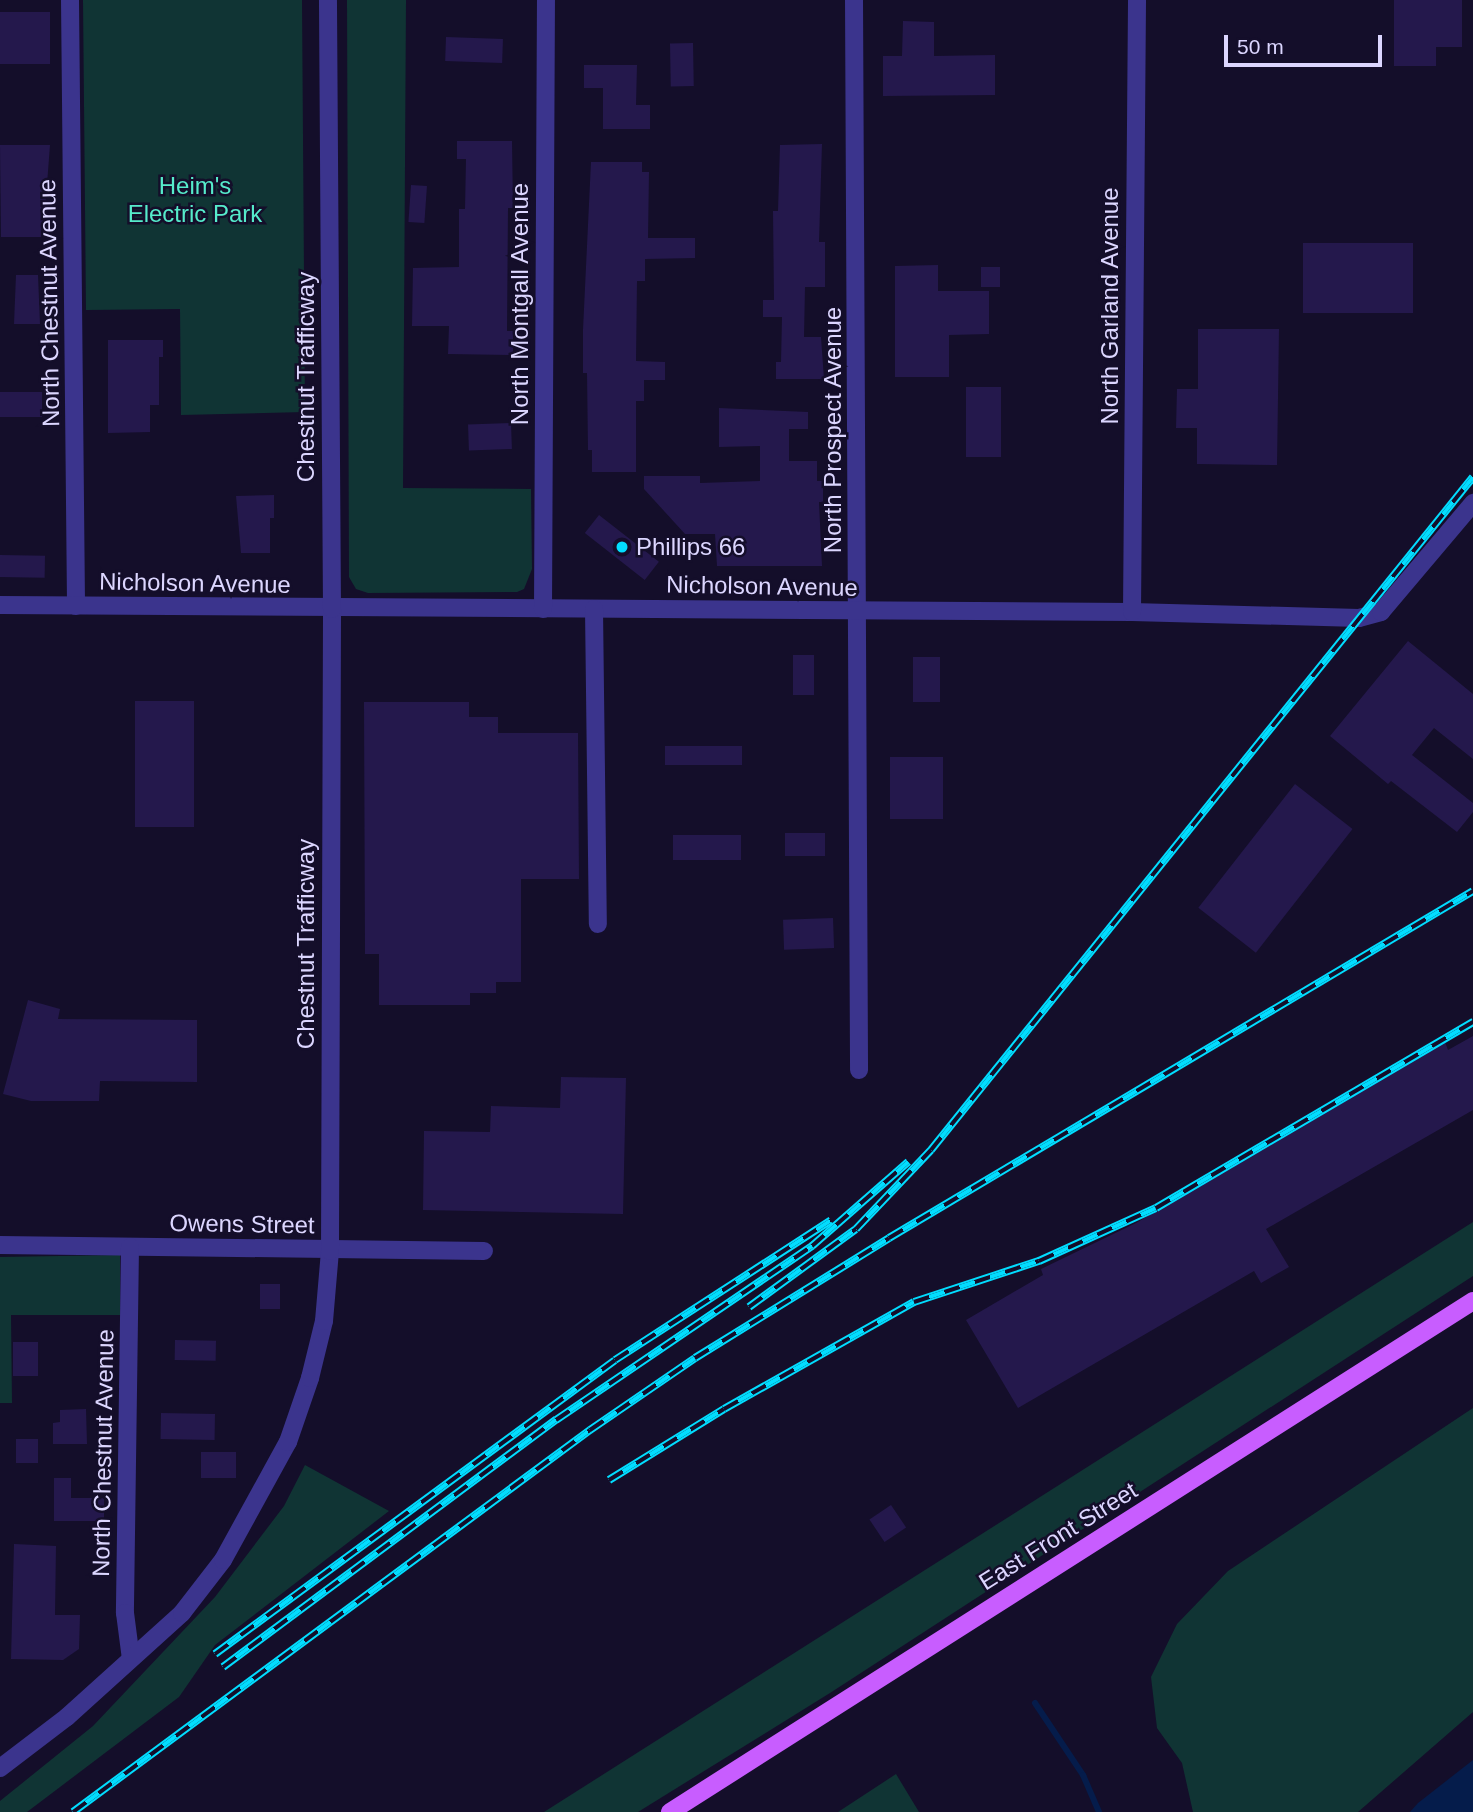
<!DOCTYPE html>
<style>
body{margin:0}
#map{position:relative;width:1473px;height:1812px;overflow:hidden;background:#140e2a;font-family:Helvetica,sans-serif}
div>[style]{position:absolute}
.green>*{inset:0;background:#103434}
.water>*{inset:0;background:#051c4b}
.stream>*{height:6px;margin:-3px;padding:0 3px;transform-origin:3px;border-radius:3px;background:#051c4b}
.building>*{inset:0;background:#24184c;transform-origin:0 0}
.minor>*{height:18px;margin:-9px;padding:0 9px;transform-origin:9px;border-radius:9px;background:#3b348d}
.major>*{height:18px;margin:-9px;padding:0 9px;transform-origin:9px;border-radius:9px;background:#c85dff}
.rail>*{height:8px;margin-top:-4px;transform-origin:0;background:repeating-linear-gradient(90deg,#140e2a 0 16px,#02ddff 0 32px);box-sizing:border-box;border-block:2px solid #02ddff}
.dots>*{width:19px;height:19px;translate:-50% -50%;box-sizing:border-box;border:4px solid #140e2a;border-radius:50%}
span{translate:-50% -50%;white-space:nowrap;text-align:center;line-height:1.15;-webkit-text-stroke:5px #140e2a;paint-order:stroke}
.park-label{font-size:24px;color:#56ebcb}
.street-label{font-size:24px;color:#dcd6ff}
.poi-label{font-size:24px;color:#dcd6ff}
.left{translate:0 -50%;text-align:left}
.scale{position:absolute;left:1224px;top:35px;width:158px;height:32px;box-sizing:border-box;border:4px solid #dcd6ff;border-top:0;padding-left:9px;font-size:21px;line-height:24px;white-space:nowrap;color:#dcd6ff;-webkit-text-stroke:5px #140e2a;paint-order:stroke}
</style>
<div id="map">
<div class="green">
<i style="clip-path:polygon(83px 0,302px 0,305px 412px,181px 415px,180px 309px,86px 310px)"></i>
<i style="clip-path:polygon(347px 0,406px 0,403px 488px,531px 489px,532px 569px,524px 589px,517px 592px,368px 593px,356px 589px,349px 577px)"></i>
<i style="clip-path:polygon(1473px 1222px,1473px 1276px,830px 1693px,638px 1812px,544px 1812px)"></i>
<i style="clip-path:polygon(120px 1255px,120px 1315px,11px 1315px,12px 1403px,0 1403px,0 1257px)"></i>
<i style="clip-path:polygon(1473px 1408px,1473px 1712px,1358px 1812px,1193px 1812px,1182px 1763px,1157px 1728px,1151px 1677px,1177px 1624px,1228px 1571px)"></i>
<i style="clip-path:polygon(305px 1465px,389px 1511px,215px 1645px,179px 1697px,27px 1812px,0 1812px,0 1801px,93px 1726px,215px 1597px,284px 1506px)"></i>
<i style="clip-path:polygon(896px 1774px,919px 1812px,838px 1812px)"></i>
</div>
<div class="water">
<i style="clip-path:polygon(1473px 1760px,1473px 1812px,1410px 1812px,1418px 1803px)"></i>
</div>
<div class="stream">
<i style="left:1035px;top:1703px;width:87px;rotate:56.3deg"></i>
<i style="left:1083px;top:1775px;width:40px;rotate:66.6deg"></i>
</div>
<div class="building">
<i style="clip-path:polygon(1394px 0,1462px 0,1462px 47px,1436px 47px,1436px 66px,1394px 66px)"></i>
<i style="left:0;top:12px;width:50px;height:52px"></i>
<i style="clip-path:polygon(903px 21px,934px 22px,934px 56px,995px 55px,995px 95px,883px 96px,883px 56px,902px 56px)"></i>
<i style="left:446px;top:37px;width:57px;height:24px;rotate:2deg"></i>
<i style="left:693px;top:43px;width:43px;height:23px;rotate:89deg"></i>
<i style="clip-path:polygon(584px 65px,637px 65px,636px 105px,650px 105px,650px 129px,603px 129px,603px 88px,584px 88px)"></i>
<i style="clip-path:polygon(457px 141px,512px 141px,513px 208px,508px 208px,507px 331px,513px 331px,513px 355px,448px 354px,449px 326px,412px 326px,413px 268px,459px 267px,459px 209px,465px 209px,466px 159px,457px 159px)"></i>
<i style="clip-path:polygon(822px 144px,819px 242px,825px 242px,825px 287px,805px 287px,804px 337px,821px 337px,824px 379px,776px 379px,776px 362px,781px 362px,782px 317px,763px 317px,763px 300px,774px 300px,773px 211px,778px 211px,780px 145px)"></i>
<i style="clip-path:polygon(0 145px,50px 145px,43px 237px,1px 237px)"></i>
<i style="clip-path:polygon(591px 162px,642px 162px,642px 172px,649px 172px,648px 238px,695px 238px,695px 258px,645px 259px,645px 281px,637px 281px,636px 361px,665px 362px,665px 380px,644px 380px,644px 401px,636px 401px,636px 472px,592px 472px,592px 450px,588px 450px,587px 373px,583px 373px,583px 330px)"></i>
<i style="left:411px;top:185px;width:16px;height:37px;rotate:4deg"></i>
<i style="left:1413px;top:243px;width:70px;height:110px;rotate:90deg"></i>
<i style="clip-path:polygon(938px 265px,938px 291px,989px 291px,989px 334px,949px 335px,949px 377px,895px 377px,895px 266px)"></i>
<i style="left:981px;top:267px;width:19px;height:20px"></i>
<i style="clip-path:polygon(16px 275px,38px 275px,40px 324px,14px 324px)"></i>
<i style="clip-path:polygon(1198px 329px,1279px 329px,1277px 465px,1197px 464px,1197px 428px,1176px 428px,1177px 389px,1198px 389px)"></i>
<i style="clip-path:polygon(108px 340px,163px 340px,163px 357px,159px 357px,159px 405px,150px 405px,150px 432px,108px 433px)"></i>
<i style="left:966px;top:387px;width:35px;height:70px"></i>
<i style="left:42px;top:392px;width:25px;height:42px;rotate:90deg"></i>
<i style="clip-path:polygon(719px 408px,808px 412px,808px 429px,789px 429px,789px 461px,817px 461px,817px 481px,823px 481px,823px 502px,819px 502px,822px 566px,717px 566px,715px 534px,685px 534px,644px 489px,644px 476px,700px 476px,700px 483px,760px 481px,760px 446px,719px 447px)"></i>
<i style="left:511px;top:423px;width:26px;height:43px;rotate:88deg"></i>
<i style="clip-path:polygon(274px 495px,274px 518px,270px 518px,270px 553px,241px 553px,236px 496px)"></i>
<i style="left:599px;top:515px;width:76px;height:23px;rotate:38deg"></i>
<i style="left:0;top:555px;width:45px;height:22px;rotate:1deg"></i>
<i style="clip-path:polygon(1408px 641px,1473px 694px,1473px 759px,1434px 728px,1412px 755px,1473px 803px,1473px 812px,1457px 832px,1391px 781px,1388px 784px,1330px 736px)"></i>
<i style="left:793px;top:655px;width:21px;height:40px"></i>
<i style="left:913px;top:657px;width:27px;height:45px"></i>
<i style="left:135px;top:701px;width:59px;height:126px"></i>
<i style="clip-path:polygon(364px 702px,469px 702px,469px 717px,498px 717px,498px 733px,578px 733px,579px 879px,521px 879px,521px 982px,496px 982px,496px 993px,470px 993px,470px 1005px,379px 1005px,379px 954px,365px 954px)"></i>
<i style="left:742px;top:746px;width:19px;height:77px;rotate:90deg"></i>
<i style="left:890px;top:757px;width:53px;height:62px"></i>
<i style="left:1295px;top:784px;width:73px;height:157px;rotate:38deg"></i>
<i style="left:785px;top:833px;width:40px;height:23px"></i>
<i style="left:673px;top:835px;width:68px;height:25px"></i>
<i style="left:833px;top:918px;width:30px;height:50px;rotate:88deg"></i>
<i style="clip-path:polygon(28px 1000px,60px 1009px,58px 1019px,197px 1020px,197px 1082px,100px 1081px,99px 1101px,31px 1101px,3px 1094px)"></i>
<i style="clip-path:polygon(1473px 1036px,1473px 1110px,1266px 1229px,1289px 1267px,1261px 1283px,1254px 1271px,1018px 1408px,966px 1320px,1043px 1275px,1041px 1269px,1136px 1223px,1445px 1042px,1448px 1050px)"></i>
<i style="clip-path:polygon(561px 1077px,626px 1078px,623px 1214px,423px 1210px,424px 1131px,490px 1132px,491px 1106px,560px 1108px)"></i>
<i style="left:260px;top:1284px;width:20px;height:25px"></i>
<i style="left:175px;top:1340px;width:41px;height:20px;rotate:1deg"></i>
<i style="left:13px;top:1342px;width:25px;height:34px"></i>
<i style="clip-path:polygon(86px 1409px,87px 1444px,53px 1444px,53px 1423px,60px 1422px,60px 1410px)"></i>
<i style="left:161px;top:1413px;width:54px;height:26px;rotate:1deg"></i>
<i style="left:38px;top:1439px;width:24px;height:22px;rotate:90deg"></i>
<i style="left:201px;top:1452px;width:35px;height:26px"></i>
<i style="clip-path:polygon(54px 1478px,71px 1478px,71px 1498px,104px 1498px,104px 1521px,54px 1521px)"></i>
<i style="left:891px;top:1505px;width:27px;height:26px;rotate:56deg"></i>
<i style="clip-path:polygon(14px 1544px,56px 1546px,55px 1615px,80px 1615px,79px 1649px,63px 1660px,11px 1659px)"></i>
</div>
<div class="minor">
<i style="left:70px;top:0;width:606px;rotate:89.43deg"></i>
<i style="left:854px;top:0;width:1070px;rotate:89.73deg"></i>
<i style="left:0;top:605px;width:1132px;rotate:0.35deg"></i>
<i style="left:1132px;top:612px;width:227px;rotate:1.5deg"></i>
<i style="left:1359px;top:618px;width:23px;rotate:-15deg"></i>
<i style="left:1381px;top:612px;width:143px;rotate:-49.8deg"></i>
<i style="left:543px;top:609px;width:609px;rotate:-89.72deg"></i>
<i style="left:594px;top:609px;width:315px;rotate:89.3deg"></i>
<i style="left:1132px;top:612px;width:612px;rotate:-89.53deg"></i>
<i style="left:0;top:1245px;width:484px;rotate:0.7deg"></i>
<i style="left:130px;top:1247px;width:366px;rotate:90.8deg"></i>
<i style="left:125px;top:1613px;width:46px;rotate:82.6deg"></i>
<i style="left:0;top:1768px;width:84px;rotate:-37.3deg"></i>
<i style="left:67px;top:1717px;width:155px;rotate:-42.1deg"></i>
<i style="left:182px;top:1613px;width:67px;rotate:-52.3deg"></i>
<i style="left:223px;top:1560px;width:135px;rotate:-61.2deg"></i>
<i style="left:288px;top:1442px;width:68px;rotate:-71deg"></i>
<i style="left:310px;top:1378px;width:59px;rotate:-76.2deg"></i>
<i style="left:324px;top:1321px;width:70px;rotate:-85.1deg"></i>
<i style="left:330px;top:1251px;width:642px;rotate:-89.82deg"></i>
<i style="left:332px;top:609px;width:609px;rotate:-90.38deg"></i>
</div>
<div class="major">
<i style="left:670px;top:1812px;width:952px;rotate:-32.47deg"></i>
</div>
<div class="rail">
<i style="left:749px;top:1307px;width:132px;rotate:-36.1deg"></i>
<i style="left:856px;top:1229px;width:109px;rotate:-46.5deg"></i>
<i style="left:931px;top:1150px;width:864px;rotate:-51.15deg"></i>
<i style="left:609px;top:1480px;width:135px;rotate:-31.7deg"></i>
<i style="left:724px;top:1409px;width:218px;rotate:-29.4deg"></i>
<i style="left:914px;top:1302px;width:132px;rotate:-18.2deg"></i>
<i style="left:1039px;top:1261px;width:128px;rotate:-24.4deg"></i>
<i style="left:1156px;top:1208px;width:368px;rotate:-30.4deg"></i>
<i style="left:215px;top:1654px;width:496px;rotate:-36.3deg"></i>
<i style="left:615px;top:1360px;width:257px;rotate:-32.9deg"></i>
<i style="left:223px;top:1667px;width:415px;rotate:-36.6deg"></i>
<i style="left:556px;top:1420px;width:310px;rotate:-34.2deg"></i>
<i style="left:812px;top:1246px;width:128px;rotate:-41.2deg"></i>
<i style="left:73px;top:1812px;width:643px;rotate:-36.46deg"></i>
<i style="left:590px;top:1430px;width:127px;rotate:-34.4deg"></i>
<i style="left:695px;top:1358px;width:228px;rotate:-31.7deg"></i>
<i style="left:889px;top:1238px;width:679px;rotate:-30.72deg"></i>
</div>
<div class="dots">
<i style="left:622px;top:547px;background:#02ddff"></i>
</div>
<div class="park-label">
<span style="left:195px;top:200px">Heim's<br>Electric Park</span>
</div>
<div class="street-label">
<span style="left:49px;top:303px;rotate:-91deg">North Chestnut Avenue</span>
<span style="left:520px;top:304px;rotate:-90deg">North Montgall Avenue</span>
<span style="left:1110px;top:306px;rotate:-90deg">North Garland Avenue</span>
<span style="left:306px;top:377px;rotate:-90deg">Chestnut Trafficway</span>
<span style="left:833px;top:430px;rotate:-90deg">North Prospect Avenue</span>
<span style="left:195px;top:583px;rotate:1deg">Nicholson Avenue</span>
<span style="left:762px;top:586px;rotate:1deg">Nicholson Avenue</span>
<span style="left:306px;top:944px;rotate:-90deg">Chestnut Trafficway</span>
<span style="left:242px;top:1224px;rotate:1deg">Owens Street</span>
<span style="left:103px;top:1453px;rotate:-89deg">North Chestnut Avenue</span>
<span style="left:1058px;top:1536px;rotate:-32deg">East Front Street</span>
</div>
<div class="poi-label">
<span class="left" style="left:636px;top:547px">Phillips 66</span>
</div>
<div class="scale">50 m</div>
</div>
